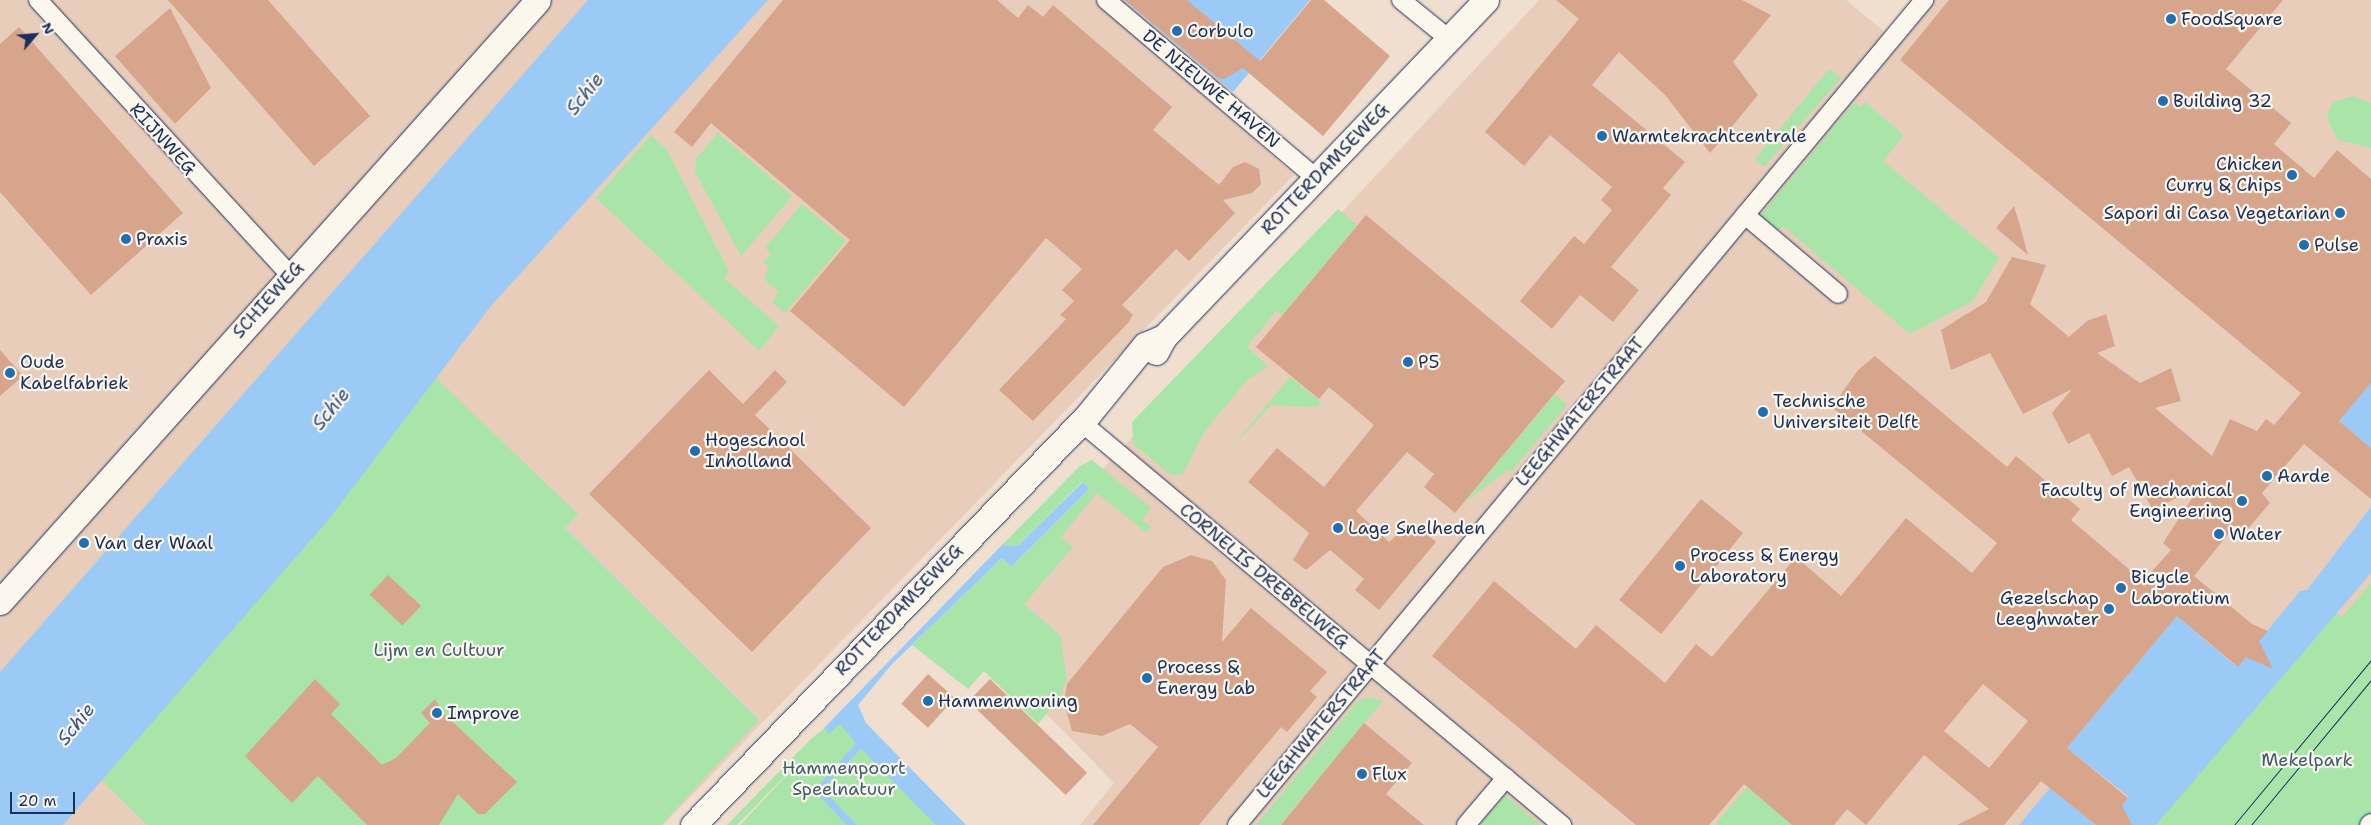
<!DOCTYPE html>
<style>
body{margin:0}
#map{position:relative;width:2371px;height:825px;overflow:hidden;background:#f0decf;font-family:"Shantell Sans",sans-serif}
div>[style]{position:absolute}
.built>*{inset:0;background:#e8cdbb}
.green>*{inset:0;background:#a9e4a9}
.water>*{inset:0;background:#9ccaf7}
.building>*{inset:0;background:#d7a58b;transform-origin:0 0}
.roads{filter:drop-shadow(0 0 1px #1b2f5e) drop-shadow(0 0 1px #1b2f5e)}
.street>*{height:18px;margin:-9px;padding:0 9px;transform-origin:9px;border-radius:9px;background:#fbf7ec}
.secondary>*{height:25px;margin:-12.5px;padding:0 12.5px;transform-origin:12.5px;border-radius:12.5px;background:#fbf7ec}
.tram>*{height:1px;margin:-0.5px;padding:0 0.5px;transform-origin:0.5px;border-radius:0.5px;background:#1b2f5e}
.dots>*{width:14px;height:14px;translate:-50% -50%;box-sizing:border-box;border:2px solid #fbf7ec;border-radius:50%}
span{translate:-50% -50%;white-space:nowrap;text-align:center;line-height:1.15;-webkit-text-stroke:4.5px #fbf7ec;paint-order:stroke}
.poi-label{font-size:18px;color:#1b2f5e}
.left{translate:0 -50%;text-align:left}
.right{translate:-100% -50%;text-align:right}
.street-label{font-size:18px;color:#1b2f5e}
.park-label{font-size:18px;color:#3e5c71}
.water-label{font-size:19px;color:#3b5684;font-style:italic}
.north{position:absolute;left:10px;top:10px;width:50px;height:50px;-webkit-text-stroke:4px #fbf7ec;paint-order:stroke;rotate:63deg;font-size:14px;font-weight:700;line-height:20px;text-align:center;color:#1b2f5e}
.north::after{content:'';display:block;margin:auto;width:18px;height:22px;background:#1b2f5e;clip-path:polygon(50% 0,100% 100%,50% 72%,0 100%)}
.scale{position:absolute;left:10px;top:792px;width:65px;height:22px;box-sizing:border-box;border:2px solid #1b2f5e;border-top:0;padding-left:6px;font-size:15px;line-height:18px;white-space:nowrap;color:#1b2f5e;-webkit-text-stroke:4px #fbf7ec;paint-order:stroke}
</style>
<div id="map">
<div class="built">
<i style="clip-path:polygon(0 0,1272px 0,1291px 15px,1216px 104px,1294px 175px,663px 825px,0 825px)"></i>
<i style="clip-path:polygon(1539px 0,1846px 0,1886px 33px,1914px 0,2371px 0,2371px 825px,1080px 825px,1114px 783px,959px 624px)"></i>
</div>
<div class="green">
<i style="clip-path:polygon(1829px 69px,1841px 78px,1764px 167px,1755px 159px)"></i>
<i style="clip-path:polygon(2353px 96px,2371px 103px,2371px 148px,2339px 140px,2330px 126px,2327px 113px,2333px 102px)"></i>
<i style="clip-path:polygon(1855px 102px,1860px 107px,1865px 102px,1904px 135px,1883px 161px,1999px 258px,1973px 301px,1910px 334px,1783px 226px,1778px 231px,1760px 216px)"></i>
<i style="clip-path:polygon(718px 133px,792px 196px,741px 256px,695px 172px,696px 159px)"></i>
<i style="clip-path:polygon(651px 135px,667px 150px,729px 272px,724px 278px,779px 326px,759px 351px,596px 198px)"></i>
<i style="clip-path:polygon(802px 204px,846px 241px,785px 313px,772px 302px,779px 292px,765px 280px,768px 266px,763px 262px,771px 253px,765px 248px)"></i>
<i style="clip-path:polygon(1338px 209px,1357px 225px,1282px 315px,1276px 311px,1247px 347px,1268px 366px,1247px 380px,1204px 432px,1183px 474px,1172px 476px,1133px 444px,1132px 422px)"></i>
<i style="clip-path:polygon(1290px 377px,1321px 402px,1317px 407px,1271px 405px,1226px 454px)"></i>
<i style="clip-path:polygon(436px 378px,578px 514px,565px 528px,759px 720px,661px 825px,147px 825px,99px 778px)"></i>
<i style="clip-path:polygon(1555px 394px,1567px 405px,1511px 472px,1508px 470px,1464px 503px)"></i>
<i style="clip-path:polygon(1092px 460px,1151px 508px,1142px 520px,1151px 527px,1146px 533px,1097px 493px,1061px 537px,1073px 547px,1024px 604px,1060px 635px,1067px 679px,1059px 699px,1038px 724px,984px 671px,968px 689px,912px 645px,1002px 558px,1011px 567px,1089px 489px,1082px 482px,1018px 546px,1002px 545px,1080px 466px)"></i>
<i style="clip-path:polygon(2371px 583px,2371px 825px,2156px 825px,2334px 612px,2342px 617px)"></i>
<i style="clip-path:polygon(1369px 697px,1383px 701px,1280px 825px,1256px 825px,1358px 701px)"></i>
<i style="clip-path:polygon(843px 713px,950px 825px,740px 825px,803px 758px,737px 825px,727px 825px,811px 739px)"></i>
<i style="clip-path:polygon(1747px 787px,1792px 825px,1715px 825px)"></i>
<i style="clip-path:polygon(1505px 795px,1541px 825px,1480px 825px)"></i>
</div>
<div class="water">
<i style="clip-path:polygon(588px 0,768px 0,491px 306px,329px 519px,63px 825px,0 825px,0 672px)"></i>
<i style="clip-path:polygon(1124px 0,1310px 0,1233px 92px)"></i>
<i style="clip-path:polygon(2371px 383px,2371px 448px,2339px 421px)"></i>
<i style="clip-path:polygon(1083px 482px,1089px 489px,1011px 567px,1002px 558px,892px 664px,858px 705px,866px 723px,966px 825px,936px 825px,861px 749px,822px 789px,857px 825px,847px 825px,814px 791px,856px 743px,840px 724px,829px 734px,824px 728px,1002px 545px,1018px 546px)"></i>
<i style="clip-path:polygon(2371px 507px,2371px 573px,2156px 825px,2126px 825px,2127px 816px,2117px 812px,2129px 797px,2067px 748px,2177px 616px,2237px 667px,2250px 652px,2266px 656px,2254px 647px,2300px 591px,2307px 590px)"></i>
<i style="clip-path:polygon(2050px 788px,2096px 825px,2019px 825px)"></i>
</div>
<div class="building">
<i style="clip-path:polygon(168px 0,268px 0,370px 116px,314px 166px)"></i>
<i style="clip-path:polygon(783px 0,997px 0,1018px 18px,1028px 5px,1043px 17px,1053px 5px,1172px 107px,1153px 130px,1219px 185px,1233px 167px,1245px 162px,1259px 169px,1261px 184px,1252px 193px,1223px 200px,1235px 213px,1189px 261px,1176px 249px,1122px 305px,1133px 315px,1128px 323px,1033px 421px,999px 390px,1066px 319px,1060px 315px,1074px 301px,1062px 290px,1082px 269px,1046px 238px,904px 407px,790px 311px,850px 240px,711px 123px,692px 147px,674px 132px)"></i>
<i style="clip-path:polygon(1125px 0,1187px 0,1260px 61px,1311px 0,1324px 0,1390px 56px,1323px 136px,1243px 68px,1224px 79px,1217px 77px)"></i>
<i style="clip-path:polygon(1556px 0,1742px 0,1771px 15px,1733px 62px,1758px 95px,1710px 153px,1666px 96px,1619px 52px,1592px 85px,1685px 162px,1663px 188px,1671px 195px,1611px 267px,1639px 290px,1613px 322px,1580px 295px,1552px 329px,1520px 301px,1574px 236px,1584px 244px,1612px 210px,1601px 200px,1612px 187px,1550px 135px,1524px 166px,1485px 132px,1579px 19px)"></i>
<i style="clip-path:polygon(evenodd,1949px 0,2283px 0,2226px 69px,2291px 123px,2274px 144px,2314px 178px,2337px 150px,2371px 179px,2371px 383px,2339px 421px,2371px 448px,2371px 499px,2304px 444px,2262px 493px,2270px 503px,2246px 531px,2234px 527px,2194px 576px,2252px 624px,2268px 631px,2259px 641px,2273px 669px,2246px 657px,2238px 667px,2177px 616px,2067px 748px,2128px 798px,2122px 806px,2132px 825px,2096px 825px,2041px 781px,2004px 825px,1957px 825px,1989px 809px,1924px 755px,1866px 825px,1847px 809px,1834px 825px,1792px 825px,1744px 784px,1709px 825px,1636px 825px,1432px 656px,1494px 581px,1576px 649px,1596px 625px,1665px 683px,1696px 644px,1712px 657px,1796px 557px,1841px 596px,1906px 518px,1972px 573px,1997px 543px,1832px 407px,1858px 370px,1875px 356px,2007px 467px,2016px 456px,2080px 509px,2071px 520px,2143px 581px,2171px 550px,2163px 543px,2200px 486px,2153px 510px,2129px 467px,2112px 476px,2089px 433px,2068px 444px,2052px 413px,2072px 389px,2023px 414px,1990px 353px,1951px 370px,1941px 330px,1986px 302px,2012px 257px,2046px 265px,2030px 304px,2069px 337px,2087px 321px,2106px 314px,2115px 346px,2097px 353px,2140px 383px,2171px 368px,2181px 401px,2155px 408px,2212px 456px,2230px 419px,2257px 431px,2266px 419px,2274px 425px,2301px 393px,1900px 60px,1949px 0,1983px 684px,2028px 721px,1989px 768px,1944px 731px,1983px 684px)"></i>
<i style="clip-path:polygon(170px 8px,211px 88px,175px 124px,115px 56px)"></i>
<i style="clip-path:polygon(19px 27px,183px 213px,91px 295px,0 192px,0 44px)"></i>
<i style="clip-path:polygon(2014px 206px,2021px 229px,2028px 255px,1996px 228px)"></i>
<i style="clip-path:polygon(1366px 215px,1565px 381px,1455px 513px,1424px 487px,1434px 474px,1407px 452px,1356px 511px,1389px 542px,1412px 522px,1436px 542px,1379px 610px,1355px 590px,1364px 579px,1330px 550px,1306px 570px,1293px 560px,1309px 533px,1248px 482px,1277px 448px,1324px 487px,1374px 425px,1329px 387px,1319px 399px,1256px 347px)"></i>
<i style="clip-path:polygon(0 350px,23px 376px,0 396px)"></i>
<i style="clip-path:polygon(709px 370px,743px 404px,775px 370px,787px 382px,755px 415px,871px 528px,752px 652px,589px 494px)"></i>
<i style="left:1701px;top:499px;width:54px;height:130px;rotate:39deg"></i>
<i style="clip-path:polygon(1191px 555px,1212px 561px,1226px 580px,1222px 642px,1251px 608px,1327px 672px,1310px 691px,1317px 697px,1287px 732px,1281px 727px,1199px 825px,1093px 825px,1158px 747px,1130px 724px,1102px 736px,1072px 731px,1064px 702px,1067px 684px,1163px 567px)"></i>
<i style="left:388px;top:575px;width:45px;height:27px;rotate:43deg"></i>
<i style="left:928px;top:674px;width:36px;height:40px;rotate:42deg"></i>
<i style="clip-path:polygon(315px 679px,340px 704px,331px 714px,382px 765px,396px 758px,430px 723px,421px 713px,435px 699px,442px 712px,517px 782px,485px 814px,478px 814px,458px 794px,439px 825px,367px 825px,318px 776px,292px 803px,245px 756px)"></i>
<i style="left:990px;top:679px;width:135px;height:31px;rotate:44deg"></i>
<i style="clip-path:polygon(1364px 723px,1412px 763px,1386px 794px,1424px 825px,1281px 825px)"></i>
</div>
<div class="roads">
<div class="street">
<i style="left:38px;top:0;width:373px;rotate:47.5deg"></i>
<i style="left:1106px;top:0;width:275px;rotate:40.3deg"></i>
<i style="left:1401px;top:0;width:62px;rotate:39.1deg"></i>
<i style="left:1745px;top:215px;width:122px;rotate:40.3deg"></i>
<i style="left:1081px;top:422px;width:628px;rotate:39.96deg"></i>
<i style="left:1237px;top:825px;width:1074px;rotate:-50.21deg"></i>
<i style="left:1466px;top:825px;width:62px;rotate:-49.6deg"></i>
<i style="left:2369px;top:825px;width:3px;rotate:-45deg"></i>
</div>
<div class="secondary">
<i style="left:1156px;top:352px;width:17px;rotate:-62deg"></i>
<i style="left:1164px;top:337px;width:466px;rotate:-46.3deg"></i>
<i style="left:0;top:602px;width:807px;rotate:-48.21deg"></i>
<i style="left:693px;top:825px;width:568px;rotate:-46.07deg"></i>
<i style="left:1087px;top:416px;width:92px;rotate:-50.8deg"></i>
<i style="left:1145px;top:345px;width:21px;rotate:-23deg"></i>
</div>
</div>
<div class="tram">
<i style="left:2234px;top:825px;width:214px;rotate:-50.3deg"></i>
<i style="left:2251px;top:825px;width:188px;rotate:-50.4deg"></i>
</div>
<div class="dots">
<i style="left:2171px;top:19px;background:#1f6fb2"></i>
<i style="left:1177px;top:31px;background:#1f6fb2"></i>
<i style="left:2163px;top:101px;background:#1f6fb2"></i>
<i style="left:1602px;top:136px;background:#1f6fb2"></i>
<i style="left:2292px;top:175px;background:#1f6fb2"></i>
<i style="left:2340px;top:213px;background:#1f6fb2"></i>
<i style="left:126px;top:239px;background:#1f6fb2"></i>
<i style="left:2304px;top:245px;background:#1f6fb2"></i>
<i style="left:1408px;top:362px;background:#1f6fb2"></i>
<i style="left:10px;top:373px;background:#1f6fb2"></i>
<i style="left:1763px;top:412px;background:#1f6fb2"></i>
<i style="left:695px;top:451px;background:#1f6fb2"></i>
<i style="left:2267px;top:476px;background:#1f6fb2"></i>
<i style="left:2242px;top:501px;background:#1f6fb2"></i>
<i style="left:1338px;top:528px;background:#1f6fb2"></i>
<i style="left:2219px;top:534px;background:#1f6fb2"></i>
<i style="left:84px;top:543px;background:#1f6fb2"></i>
<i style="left:1680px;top:566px;background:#1f6fb2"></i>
<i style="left:2121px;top:588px;background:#1f6fb2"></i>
<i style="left:2109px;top:609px;background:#1f6fb2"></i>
<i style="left:1147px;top:678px;background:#1f6fb2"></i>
<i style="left:928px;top:701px;background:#1f6fb2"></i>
<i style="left:437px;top:713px;background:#1f6fb2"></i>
<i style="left:1362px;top:774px;background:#1f6fb2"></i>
</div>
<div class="poi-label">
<span class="left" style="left:2181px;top:19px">FoodSquare</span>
<span class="left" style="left:1187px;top:31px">Corbulo</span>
<span class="left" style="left:2173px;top:101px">Building 32</span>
<span class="left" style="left:1612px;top:136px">Warmtekrachtcentrale</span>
<span class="right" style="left:2282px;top:175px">Chicken<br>Curry &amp; Chips</span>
<span class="right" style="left:2330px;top:213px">Sapori di Casa Vegetarian</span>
<span class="left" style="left:136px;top:239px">Praxis</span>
<span class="left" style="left:2314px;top:245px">Pulse</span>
<span class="left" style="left:1418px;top:362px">P5</span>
<span class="left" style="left:20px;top:373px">Oude<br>Kabelfabriek</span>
<span class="left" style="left:1773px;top:412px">Technische<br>Universiteit Delft</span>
<span class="left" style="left:705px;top:451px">Hogeschool<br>Inholland</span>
<span class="left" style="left:2277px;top:476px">Aarde</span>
<span class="right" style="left:2232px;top:501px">Faculty of Mechanical<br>Engineering</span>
<span class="left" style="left:1348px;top:528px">Lage Snelheden</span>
<span class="left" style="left:2229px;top:534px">Water</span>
<span class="left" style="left:94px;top:543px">Van der Waal</span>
<span class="left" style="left:1690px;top:566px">Process &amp; Energy<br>Laboratory</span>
<span class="left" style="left:2131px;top:588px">Bicycle<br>Laboratium</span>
<span class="right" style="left:2099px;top:609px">Gezelschap<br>Leeghwater</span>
<span class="left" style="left:1157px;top:678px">Process &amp;<br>Energy Lab</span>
<span class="left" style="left:938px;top:701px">Hammenwoning</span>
<span class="left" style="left:447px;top:713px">Improve</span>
<span class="left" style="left:1372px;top:774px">Flux</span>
</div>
<div class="street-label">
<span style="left:1211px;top:89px;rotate:40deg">DE NIEUWE HAVEN</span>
<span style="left:163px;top:139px;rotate:48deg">RIJNWEG</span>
<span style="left:1325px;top:169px;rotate:-46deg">ROTTERDAMSEWEG</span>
<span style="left:268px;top:300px;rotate:-48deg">SCHIEWEG</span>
<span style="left:1580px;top:412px;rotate:-50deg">LEEGHWATERSTRAAT</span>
<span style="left:1264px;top:576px;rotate:40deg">CORNELIS DREBBELWEG</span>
<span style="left:899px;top:610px;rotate:-46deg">ROTTERDAMSEWEG</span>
<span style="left:1321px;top:724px;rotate:-50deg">LEEGHWATERSTRAAT</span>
</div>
<div class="park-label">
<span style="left:439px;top:650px">Lijm en Cultuur</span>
<span style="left:2307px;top:760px">Mekelpark</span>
<span style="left:844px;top:779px">Hammenpoort<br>Speelnatuur</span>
</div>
<div class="water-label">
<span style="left:585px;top:94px;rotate:-51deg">Schie</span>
<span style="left:331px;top:409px;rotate:-51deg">Schie</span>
<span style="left:76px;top:724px;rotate:-51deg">Schie</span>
</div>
<div class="north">N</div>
<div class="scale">20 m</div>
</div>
